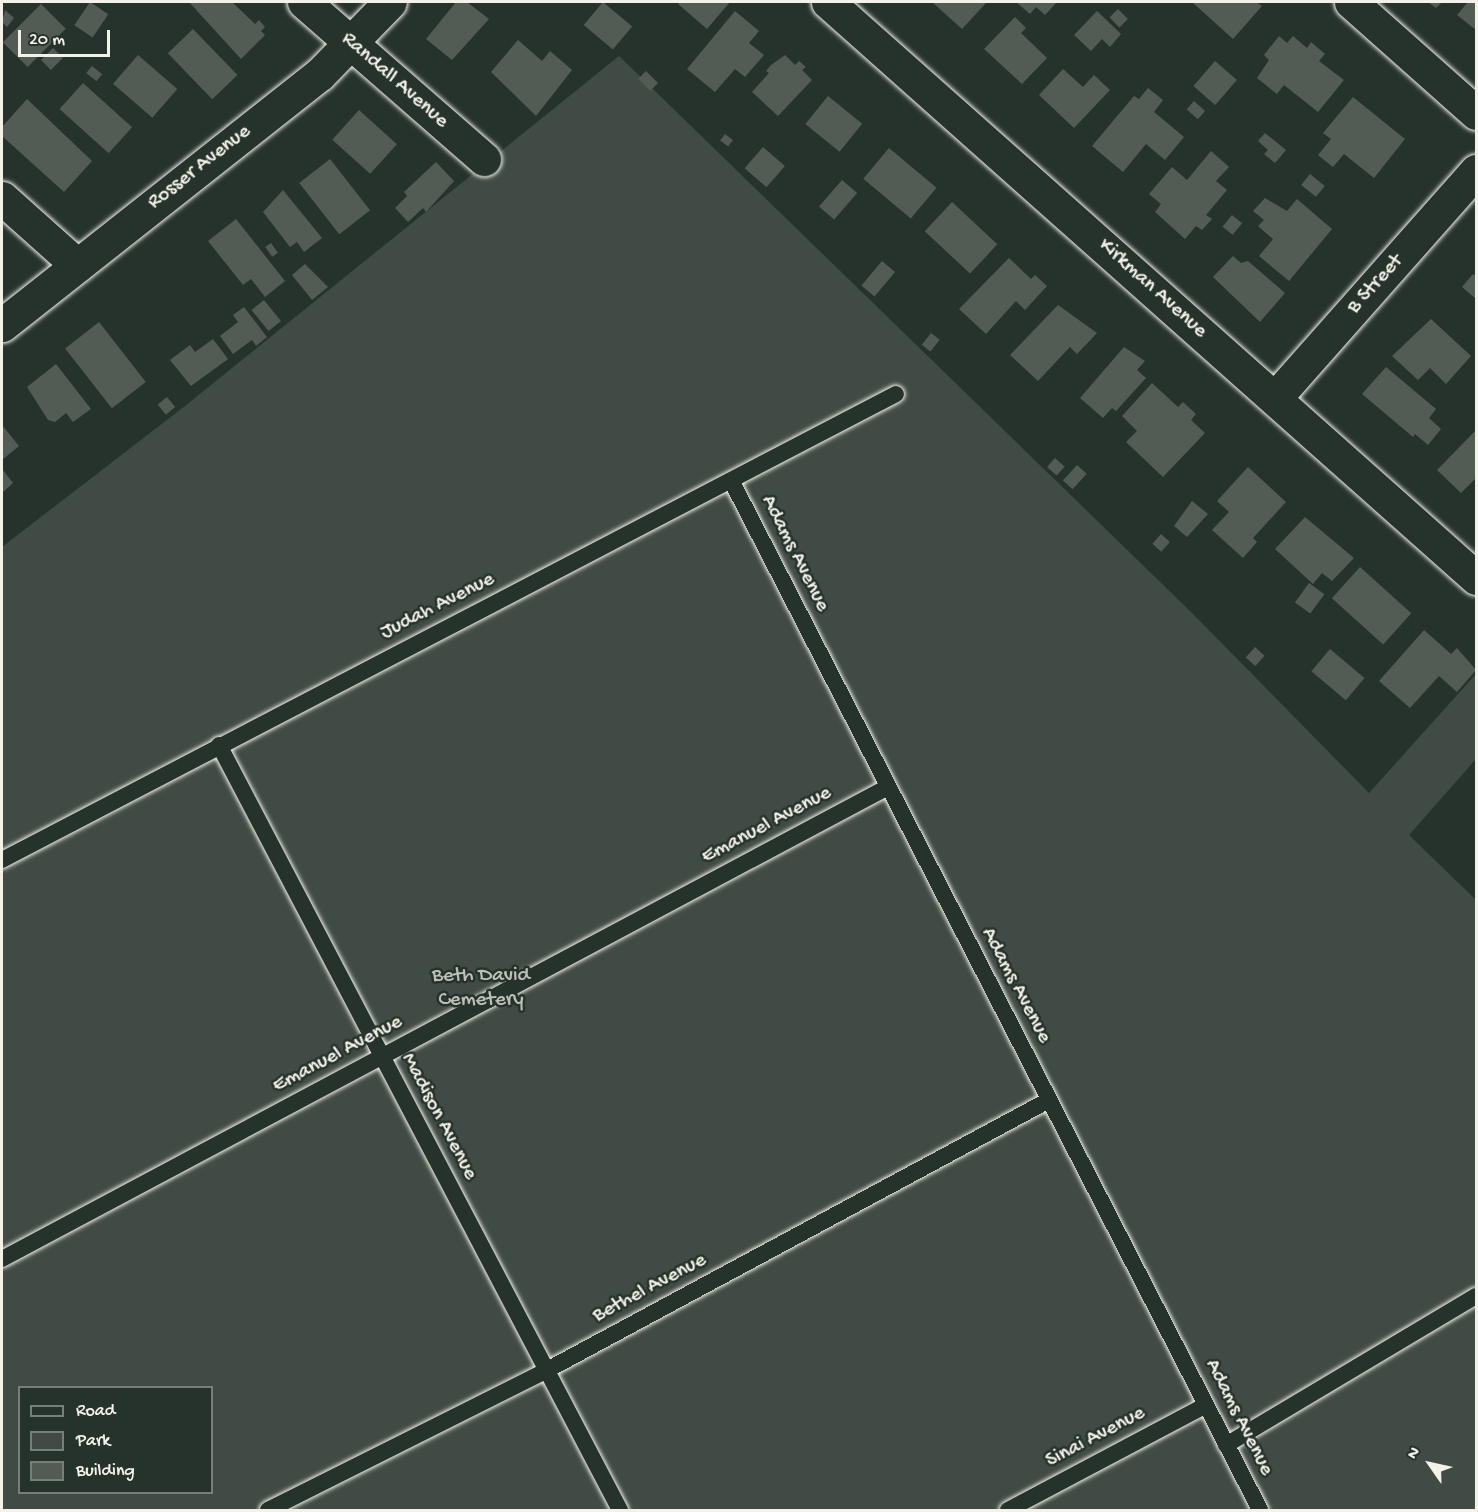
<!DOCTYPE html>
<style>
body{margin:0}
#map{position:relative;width:1478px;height:1512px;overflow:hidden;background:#26332d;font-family:"Gochi Hand",sans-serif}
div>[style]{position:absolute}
.green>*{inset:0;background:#414b45}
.building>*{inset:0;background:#525c55;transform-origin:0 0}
.roads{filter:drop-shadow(0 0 2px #f4f1e8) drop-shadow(0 0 2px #f4f1e8)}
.lane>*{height:16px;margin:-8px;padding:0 8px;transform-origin:8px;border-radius:8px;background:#26332d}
.street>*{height:33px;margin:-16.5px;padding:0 16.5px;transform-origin:16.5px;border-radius:16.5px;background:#26332d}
span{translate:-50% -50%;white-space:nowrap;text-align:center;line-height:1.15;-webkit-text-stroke:5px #26332d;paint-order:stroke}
.street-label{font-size:21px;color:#f4f1e8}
.park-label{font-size:21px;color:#bebfb7}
.frame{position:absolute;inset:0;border:3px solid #f4f1e8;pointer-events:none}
.legend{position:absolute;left:18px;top:1386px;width:195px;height:108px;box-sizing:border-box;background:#26332d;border:2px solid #787f78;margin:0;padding:8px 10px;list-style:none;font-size:18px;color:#f4f1e8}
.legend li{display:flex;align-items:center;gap:12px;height:30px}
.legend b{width:30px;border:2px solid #787f78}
.north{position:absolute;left:1400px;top:1434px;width:60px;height:60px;-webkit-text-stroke:4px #26332d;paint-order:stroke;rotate:304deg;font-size:16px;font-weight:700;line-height:24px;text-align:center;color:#f4f1e8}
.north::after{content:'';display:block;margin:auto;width:21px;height:27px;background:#f4f1e8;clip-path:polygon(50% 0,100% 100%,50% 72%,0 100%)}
.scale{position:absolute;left:18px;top:30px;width:92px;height:27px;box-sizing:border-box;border:3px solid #f4f1e8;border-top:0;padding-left:8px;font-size:18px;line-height:21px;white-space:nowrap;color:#f4f1e8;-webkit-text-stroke:4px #26332d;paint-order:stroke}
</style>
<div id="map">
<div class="green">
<i style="clip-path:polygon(evenodd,619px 56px,1192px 613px,1369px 793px,1476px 674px,1476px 759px,1409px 835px,1476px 900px,1476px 1510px,2px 1510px,2px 547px,185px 406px,619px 56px,20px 1388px,212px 1388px,212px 1492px,20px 1492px,20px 1388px)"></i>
</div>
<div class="building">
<i style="left:90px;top:2px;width:22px;height:28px;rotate:34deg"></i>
<i style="clip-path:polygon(189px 2px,232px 2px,255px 24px,259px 20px,265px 27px,261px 31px,265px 35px,241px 59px)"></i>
<i style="clip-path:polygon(456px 2px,467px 2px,489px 19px,452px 60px,426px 39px)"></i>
<i style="left:603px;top:2px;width:38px;height:30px;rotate:40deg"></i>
<i style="clip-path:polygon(681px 2px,730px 2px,707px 29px,678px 4px)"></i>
<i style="clip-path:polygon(932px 2px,985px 2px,986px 3px,962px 29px)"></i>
<i style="clip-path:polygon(1016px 2px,1057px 2px,1045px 15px,1036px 7px,1030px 14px)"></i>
<i style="clip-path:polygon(1192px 2px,1256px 2px,1262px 6px,1233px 39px)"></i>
<i style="clip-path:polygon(1428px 2px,1442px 2px,1436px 8px)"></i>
<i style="clip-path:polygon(1468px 2px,1476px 2px,1476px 30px,1457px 15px)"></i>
<i style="left:41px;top:4px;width:35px;height:54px;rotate:45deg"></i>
<i style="left:1118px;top:9px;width:14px;height:12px;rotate:45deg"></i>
<i style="clip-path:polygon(5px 10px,14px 18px,7px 27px,2px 22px)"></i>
<i style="clip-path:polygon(735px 11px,759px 31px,749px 43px,764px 55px,745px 77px,735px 69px,715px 92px,687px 69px)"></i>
<i style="clip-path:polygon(1097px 11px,1121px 34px,1110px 47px,1102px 39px,1091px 51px,1074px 35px)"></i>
<i style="clip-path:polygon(1015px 17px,1026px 28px,1021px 33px,1047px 58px,1022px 84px,984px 49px)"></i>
<i style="left:193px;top:29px;width:64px;height:35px;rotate:46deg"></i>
<i style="clip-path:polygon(1279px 36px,1287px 43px,1293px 36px,1307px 48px,1311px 42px,1325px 54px,1319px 61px,1344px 80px,1318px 112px,1284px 85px,1277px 94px,1257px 78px,1269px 60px,1264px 55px)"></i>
<i style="clip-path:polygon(518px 40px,542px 61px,550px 51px,572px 70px,536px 116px,491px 72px)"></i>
<i style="left:53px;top:48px;width:14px;height:17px;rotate:45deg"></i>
<i style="left:138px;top:55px;width:52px;height:38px;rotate:41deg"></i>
<i style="clip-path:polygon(785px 55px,795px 65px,799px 61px,806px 67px,802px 70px,812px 80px,778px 116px,752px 92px,769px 73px,766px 71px,771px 65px)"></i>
<i style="left:1215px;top:61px;width:29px;height:33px;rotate:41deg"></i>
<i style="left:92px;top:66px;width:13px;height:9px;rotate:39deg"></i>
<i style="clip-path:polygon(1063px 69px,1083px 87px,1094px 75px,1110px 90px,1074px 128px,1039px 95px)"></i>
<i style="left:646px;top:71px;width:17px;height:11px;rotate:45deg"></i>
<i style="left:83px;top:83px;width:66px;height:35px;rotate:42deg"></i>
<i style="clip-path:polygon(1148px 88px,1163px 100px,1154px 112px,1184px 137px,1165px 160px,1146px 144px,1123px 172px,1092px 146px,1134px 96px,1139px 99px)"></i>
<i style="left:828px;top:96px;width:44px;height:36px;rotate:39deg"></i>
<i style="clip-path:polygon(1353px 97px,1405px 139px,1374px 178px,1344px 154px,1333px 167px,1318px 155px,1331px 139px,1323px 133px)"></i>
<i style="clip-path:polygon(27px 99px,92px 161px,64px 192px,2px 136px,2px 127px)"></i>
<i style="left:1194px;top:101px;width:15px;height:11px;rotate:42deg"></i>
<i style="left:359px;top:110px;width:51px;height:40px;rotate:42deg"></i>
<i style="clip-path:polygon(1265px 133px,1286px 150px,1275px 163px,1264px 154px,1268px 150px,1258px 141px)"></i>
<i style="left:725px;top:134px;width:10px;height:8px;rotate:37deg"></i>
<i style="left:763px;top:147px;width:29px;height:28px;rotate:41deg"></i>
<i style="left:889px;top:148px;width:62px;height:40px;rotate:40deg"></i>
<i style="clip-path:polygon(1211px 151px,1229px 167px,1216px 181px,1227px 190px,1206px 215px,1212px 219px,1202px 230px,1196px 226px,1185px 239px,1155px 212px,1161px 204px,1149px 194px,1172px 167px,1187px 180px)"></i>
<i style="left:330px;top:159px;width:65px;height:39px;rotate:52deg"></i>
<i style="clip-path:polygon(436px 162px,454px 181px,426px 212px,423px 208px,408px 222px,395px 208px,407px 196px,404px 192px)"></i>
<i style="left:1310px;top:174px;width:19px;height:14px;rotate:39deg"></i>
<i style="left:842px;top:180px;width:20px;height:35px;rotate:41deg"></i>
<i style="clip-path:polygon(283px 190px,322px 238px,304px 252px,297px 242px,290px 247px,263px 212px)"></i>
<i style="clip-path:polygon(1265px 198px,1287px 211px,1297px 199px,1332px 229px,1289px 281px,1259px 256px,1273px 239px,1258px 226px,1264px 220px,1253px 211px)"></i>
<i style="left:952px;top:202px;width:62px;height:40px;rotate:43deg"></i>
<i style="left:1232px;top:215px;width:13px;height:15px;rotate:39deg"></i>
<i style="clip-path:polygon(236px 219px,285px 281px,265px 297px,251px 279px,243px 285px,208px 241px)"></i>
<i style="left:271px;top:243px;width:12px;height:7px;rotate:55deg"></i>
<i style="clip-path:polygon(1233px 256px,1241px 263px,1248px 261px,1285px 293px,1260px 322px,1213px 277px)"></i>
<i style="clip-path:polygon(1009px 258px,1031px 279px,1035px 275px,1047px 286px,1025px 310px,1016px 301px,986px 334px,959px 309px)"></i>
<i style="left:882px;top:261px;width:17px;height:32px;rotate:40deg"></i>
<i style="clip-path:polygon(305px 264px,328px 287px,312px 300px,292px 275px)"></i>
<i style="clip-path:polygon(1473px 274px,1476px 276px,1476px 299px,1462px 287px)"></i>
<i style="left:264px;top:300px;width:27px;height:16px;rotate:51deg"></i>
<i style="clip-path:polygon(1058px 305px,1097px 333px,1077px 354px,1070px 347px,1038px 381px,1010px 355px)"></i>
<i style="clip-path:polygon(244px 307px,267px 337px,256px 346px,252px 340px,233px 354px,220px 336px,238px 322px,233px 315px)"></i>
<i style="clip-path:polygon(1431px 319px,1471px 356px,1446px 384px,1430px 368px,1418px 380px,1392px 356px)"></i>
<i style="left:99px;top:322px;width:76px;height:43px;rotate:52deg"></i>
<i style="left:931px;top:333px;width:11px;height:15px;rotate:38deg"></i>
<i style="clip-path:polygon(213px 339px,228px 359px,191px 386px,170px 360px,190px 345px,195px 352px)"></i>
<i style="clip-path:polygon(1124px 347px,1145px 361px,1137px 370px,1146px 378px,1116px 411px,1112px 408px,1103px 418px,1080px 398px)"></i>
<i style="clip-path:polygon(56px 364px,91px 409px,73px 422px,66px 413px,55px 422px,48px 420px,27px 387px)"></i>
<i style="clip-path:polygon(1386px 367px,1436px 409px,1429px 418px,1441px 429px,1428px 445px,1415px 434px,1413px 437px,1362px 394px)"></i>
<i style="clip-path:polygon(1152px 383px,1178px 407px,1183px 402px,1196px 414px,1191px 420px,1205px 433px,1163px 477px,1126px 442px,1137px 431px,1122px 416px)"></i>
<i style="left:167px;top:397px;width:13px;height:12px;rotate:51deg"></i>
<i style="clip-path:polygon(2px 425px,19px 446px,2px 460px)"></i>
<i style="clip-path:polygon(1476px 430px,1476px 478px,1461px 493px,1437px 470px)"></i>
<i style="left:1055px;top:458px;width:13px;height:12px;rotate:42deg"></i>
<i style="left:1077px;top:465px;width:13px;height:21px;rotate:42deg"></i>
<i style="clip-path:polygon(1248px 467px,1286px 502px,1253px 538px,1257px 542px,1243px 558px,1212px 530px,1229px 512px,1217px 501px)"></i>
<i style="clip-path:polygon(2px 469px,13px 483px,2px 493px)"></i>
<i style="clip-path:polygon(1192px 501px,1208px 514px,1187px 537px,1174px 526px)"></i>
<i style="clip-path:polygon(1305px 517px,1354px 558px,1332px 581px,1322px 573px,1313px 584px,1275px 549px)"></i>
<i style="left:1161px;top:534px;width:12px;height:13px;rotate:42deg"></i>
<i style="left:1360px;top:567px;width:69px;height:42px;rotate:42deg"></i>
<i style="left:1309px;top:583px;width:19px;height:24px;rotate:36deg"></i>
<i style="clip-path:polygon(1424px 630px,1451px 654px,1457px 648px,1476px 670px,1457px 692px,1439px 676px,1410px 708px,1379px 681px)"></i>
<i style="left:1255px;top:647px;width:13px;height:14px;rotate:42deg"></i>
<i style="left:1330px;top:649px;width:45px;height:29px;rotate:40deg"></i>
</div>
<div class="roads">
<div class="lane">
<i style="left:732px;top:482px;width:1156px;rotate:62.81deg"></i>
<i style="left:219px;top:745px;width:864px;rotate:62.34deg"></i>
<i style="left:2px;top:860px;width:1008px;rotate:-27.53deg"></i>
<i style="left:2px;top:1259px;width:1002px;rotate:-28.05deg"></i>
<i style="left:1226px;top:1445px;width:291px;rotate:-30.8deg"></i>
<i style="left:268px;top:1510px;width:314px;rotate:-26.6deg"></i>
<i style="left:549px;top:1369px;width:568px;rotate:-28.28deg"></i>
<i style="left:1008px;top:1510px;width:224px;rotate:-27.9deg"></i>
</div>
<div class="street">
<i style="left:304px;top:2px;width:239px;rotate:41.1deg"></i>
<i style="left:828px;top:2px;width:867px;rotate:41.63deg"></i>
<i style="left:1351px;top:2px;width:167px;rotate:41.6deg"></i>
<i style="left:2px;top:198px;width:101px;rotate:41.8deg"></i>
<i style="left:2px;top:325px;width:405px;rotate:-38.3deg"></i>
<i style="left:320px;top:74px;width:100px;rotate:-45.8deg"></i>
<i style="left:1275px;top:398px;width:303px;rotate:-48.5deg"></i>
</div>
</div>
<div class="street-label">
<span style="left:394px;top:81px;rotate:41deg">Randall Avenue</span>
<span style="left:200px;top:168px;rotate:-38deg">Rosser Avenue</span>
<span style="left:1376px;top:285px;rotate:-48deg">B Street</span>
<span style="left:1152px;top:289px;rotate:42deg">Kirkman Avenue</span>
<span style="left:794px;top:554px;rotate:63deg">Adams Avenue</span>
<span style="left:438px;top:607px;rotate:-27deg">Judah Avenue</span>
<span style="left:767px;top:826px;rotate:-28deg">Emanuel Avenue</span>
<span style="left:1015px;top:986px;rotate:62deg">Adams Avenue</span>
<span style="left:338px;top:1055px;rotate:-28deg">Emanuel Avenue</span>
<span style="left:438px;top:1117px;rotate:62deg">Madison Avenue</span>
<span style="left:650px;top:1289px;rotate:-28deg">Bethel Avenue</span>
<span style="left:1238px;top:1418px;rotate:63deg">Adams Avenue</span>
<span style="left:1096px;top:1438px;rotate:-28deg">Sinai Avenue</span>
</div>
<div class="park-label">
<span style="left:481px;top:989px">Beth David<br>Cemetery</span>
</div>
<div class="frame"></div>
<ul class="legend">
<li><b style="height:8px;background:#26332d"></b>Road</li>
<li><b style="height:16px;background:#414b45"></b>Park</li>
<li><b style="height:16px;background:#525c55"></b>Building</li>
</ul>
<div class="north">N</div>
<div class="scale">20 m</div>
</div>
